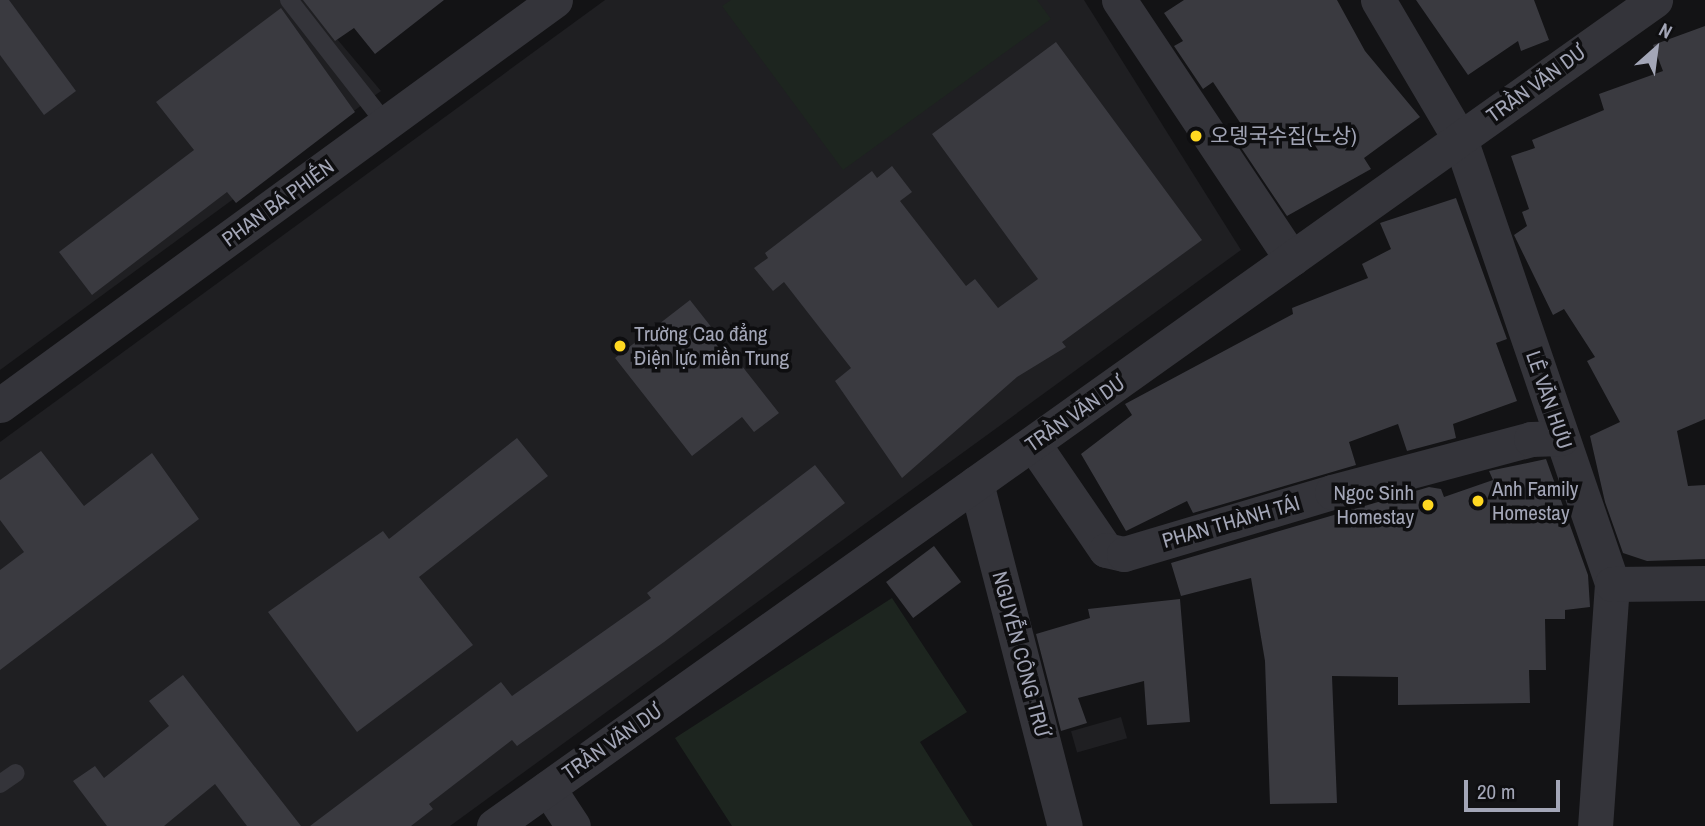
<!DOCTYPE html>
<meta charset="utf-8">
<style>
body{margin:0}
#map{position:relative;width:1705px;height:826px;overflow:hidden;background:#131315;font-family:"Archivo Narrow","Noto Sans KR",sans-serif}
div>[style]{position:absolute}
.built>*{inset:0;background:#1f1f22;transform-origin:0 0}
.green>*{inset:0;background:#1d251f}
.building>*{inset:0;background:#3a3a40;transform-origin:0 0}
.lane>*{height:18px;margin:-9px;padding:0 9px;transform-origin:9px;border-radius:9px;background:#34343a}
.street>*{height:35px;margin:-17.5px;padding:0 17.5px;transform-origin:17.5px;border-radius:17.5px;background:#34343a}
.dots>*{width:19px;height:19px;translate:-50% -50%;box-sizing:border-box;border:4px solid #0e0e10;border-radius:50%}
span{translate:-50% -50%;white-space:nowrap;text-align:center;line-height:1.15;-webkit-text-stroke:7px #0e0e10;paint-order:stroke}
.street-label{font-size:21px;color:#a3a6b7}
.poi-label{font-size:21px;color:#a3a6b7}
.left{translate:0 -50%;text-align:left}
.right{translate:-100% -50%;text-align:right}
.north{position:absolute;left:1621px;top:14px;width:70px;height:70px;-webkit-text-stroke:5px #0e0e10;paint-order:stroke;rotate:28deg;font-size:19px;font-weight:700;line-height:28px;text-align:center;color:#a3a6b7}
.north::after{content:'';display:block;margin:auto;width:24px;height:32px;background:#a3a6b7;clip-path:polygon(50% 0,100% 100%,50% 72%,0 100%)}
.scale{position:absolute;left:1464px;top:780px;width:96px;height:32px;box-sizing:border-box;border:4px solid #a3a6b7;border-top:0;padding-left:9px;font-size:21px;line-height:24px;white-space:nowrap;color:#a3a6b7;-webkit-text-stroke:5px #0e0e10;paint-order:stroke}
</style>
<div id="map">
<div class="built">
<i style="clip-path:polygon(0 0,304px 0,381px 91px,0 370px)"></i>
<i style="clip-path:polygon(605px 0,1084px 0,1241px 250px,450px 826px,0 826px,0 442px)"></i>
<i style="left:1121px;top:717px;width:22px;height:52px;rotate:74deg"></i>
</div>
<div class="green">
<i style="clip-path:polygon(731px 0,1037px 0,1051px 19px,843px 170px,722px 6px)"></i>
<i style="clip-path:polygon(892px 598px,967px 712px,920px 742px,973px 826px,732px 826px,675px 738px)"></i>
</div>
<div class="building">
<i style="clip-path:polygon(0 0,9px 0,76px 91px,44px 115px,0 55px)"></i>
<i style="clip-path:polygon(303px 0,444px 0,375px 54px,354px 28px,335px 41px)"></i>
<i style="clip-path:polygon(1184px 0,1337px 0,1365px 51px,1420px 117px,1364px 158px,1371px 169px,1287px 216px,1234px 137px,1245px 130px,1213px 82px,1203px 89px,1174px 46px,1183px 41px,1164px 13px)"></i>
<i style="clip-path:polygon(1416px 0,1534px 0,1549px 40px,1521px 51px,1518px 41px,1468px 75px)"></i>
<i style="clip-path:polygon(281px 8px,355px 112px,236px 203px,227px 192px,92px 295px,59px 252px,194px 150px,156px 102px)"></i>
<i style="clip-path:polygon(1705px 26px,1705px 419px,1677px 431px,1688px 486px,1705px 485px,1705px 559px,1647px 561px,1623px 553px,1605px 502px,1590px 436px,1620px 422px,1587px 361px,1595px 357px,1564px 309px,1553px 315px,1514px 235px,1527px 226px,1522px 212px,1529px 209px,1511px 156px,1535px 148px,1532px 140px,1604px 110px,1599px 94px,1663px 71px,1653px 45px)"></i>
<i style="clip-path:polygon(1056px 42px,1202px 240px,1062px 342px,1066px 347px,1017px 377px,902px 478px,835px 381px,851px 368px,784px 282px,773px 291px,754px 268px,768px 258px,765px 253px,872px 171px,877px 178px,892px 166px,912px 192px,900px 201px,966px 286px,975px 279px,998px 308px,1038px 279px,932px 134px)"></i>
<i style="clip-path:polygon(1456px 198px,1507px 339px,1496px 343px,1517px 401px,1453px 424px,1456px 438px,1407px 451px,1398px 424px,1349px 442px,1356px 465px,1193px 513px,1187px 501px,1126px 531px,1081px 454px,1132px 415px,1125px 404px,1293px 314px,1292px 308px,1368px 278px,1362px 264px,1391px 249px,1380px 223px)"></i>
<i style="clip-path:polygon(690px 300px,779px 413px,754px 432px,742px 417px,692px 456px,615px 358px)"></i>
<i style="clip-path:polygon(517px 438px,548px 476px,419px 577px,473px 645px,357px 732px,268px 612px,383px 531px,389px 539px)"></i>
<i style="clip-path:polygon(41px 451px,84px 506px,152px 453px,199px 519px,0 670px,0 570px,24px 552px,0 520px,0 480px)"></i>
<i style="clip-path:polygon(1546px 459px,1588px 575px,1590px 607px,1565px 610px,1565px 619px,1545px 619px,1546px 670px,1529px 670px,1530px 703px,1398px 705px,1398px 677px,1332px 676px,1337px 803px,1270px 804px,1265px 661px,1251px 578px,1181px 596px,1171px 563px,1429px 487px,1441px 489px,1444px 497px,1493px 480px,1489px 471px)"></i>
<i style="clip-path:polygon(815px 465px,845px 503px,664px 642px,517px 746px,512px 740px,429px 804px,433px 809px,411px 826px,310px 826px,501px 682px,512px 696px,651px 598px,647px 593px)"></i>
<i style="left:934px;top:546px;width:45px;height:60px;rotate:53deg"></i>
<i style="clip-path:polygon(1180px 599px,1190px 722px,1147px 725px,1144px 681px,1078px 698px,1087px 723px,1061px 731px,1036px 634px,1090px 618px,1088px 609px)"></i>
<i style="clip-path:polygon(183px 675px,301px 826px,247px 826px,215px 784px,164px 826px,107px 826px,73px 781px,95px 766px,104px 778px,169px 726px,149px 701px)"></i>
</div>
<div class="lane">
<i style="left:289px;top:0;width:157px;rotate:52deg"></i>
<i style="left:0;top:784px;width:19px;rotate:-35deg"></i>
</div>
<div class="street">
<i style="left:1119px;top:0;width:311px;rotate:56.3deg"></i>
<i style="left:1378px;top:0;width:161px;rotate:59.5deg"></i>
<i style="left:1460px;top:139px;width:470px;rotate:71.1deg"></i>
<i style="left:1612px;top:584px;width:243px;rotate:94deg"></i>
<i style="left:0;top:405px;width:687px;rotate:-36.12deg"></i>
<i style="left:1034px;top:445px;width:127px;rotate:55.6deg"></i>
<i style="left:1106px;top:550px;width:18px;rotate:13deg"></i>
<i style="left:1124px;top:554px;width:217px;rotate:-16.6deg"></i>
<i style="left:1332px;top:492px;width:206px;rotate:-14.9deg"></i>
<i style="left:1531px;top:439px;width:30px;rotate:-2deg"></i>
<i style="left:976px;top:483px;width:354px;rotate:75.5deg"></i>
<i style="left:1612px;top:584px;width:93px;rotate:-0.6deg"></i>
<i style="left:548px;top:788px;width:45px;rotate:56.7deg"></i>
<i style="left:494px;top:826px;width:1425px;rotate:-35.43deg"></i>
</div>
<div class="dots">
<i style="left:1196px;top:136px;background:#ffd821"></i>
<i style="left:620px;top:346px;background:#ffd821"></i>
<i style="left:1478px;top:501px;background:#ffd821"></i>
<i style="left:1428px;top:505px;background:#ffd821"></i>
</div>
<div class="street-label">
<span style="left:1536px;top:84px;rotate:-36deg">TRẦN VĂN DƯ</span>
<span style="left:278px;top:203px;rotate:-36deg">PHAN BÁ PHIẾN</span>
<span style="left:1549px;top:400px;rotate:71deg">LÊ VĂN HƯU</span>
<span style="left:1075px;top:414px;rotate:-35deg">TRẦN VĂN DƯ</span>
<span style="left:1231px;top:522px;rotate:-16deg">PHAN THÀNH TÁI</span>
<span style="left:1021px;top:654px;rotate:75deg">NGUYỄN CÔNG TRỨ</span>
<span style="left:612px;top:742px;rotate:-35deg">TRẦN VĂN DƯ</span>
</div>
<div class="poi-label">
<span class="left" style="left:1210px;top:136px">오뎅국수집(노상)</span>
<span class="left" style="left:634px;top:346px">Trường Cao đẳng<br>Điện lực miền Trung</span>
<span class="left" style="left:1492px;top:501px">Anh Family<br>Homestay</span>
<span class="right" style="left:1414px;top:505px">Ngọc Sinh<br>Homestay</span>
</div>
<div class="north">N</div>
<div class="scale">20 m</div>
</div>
